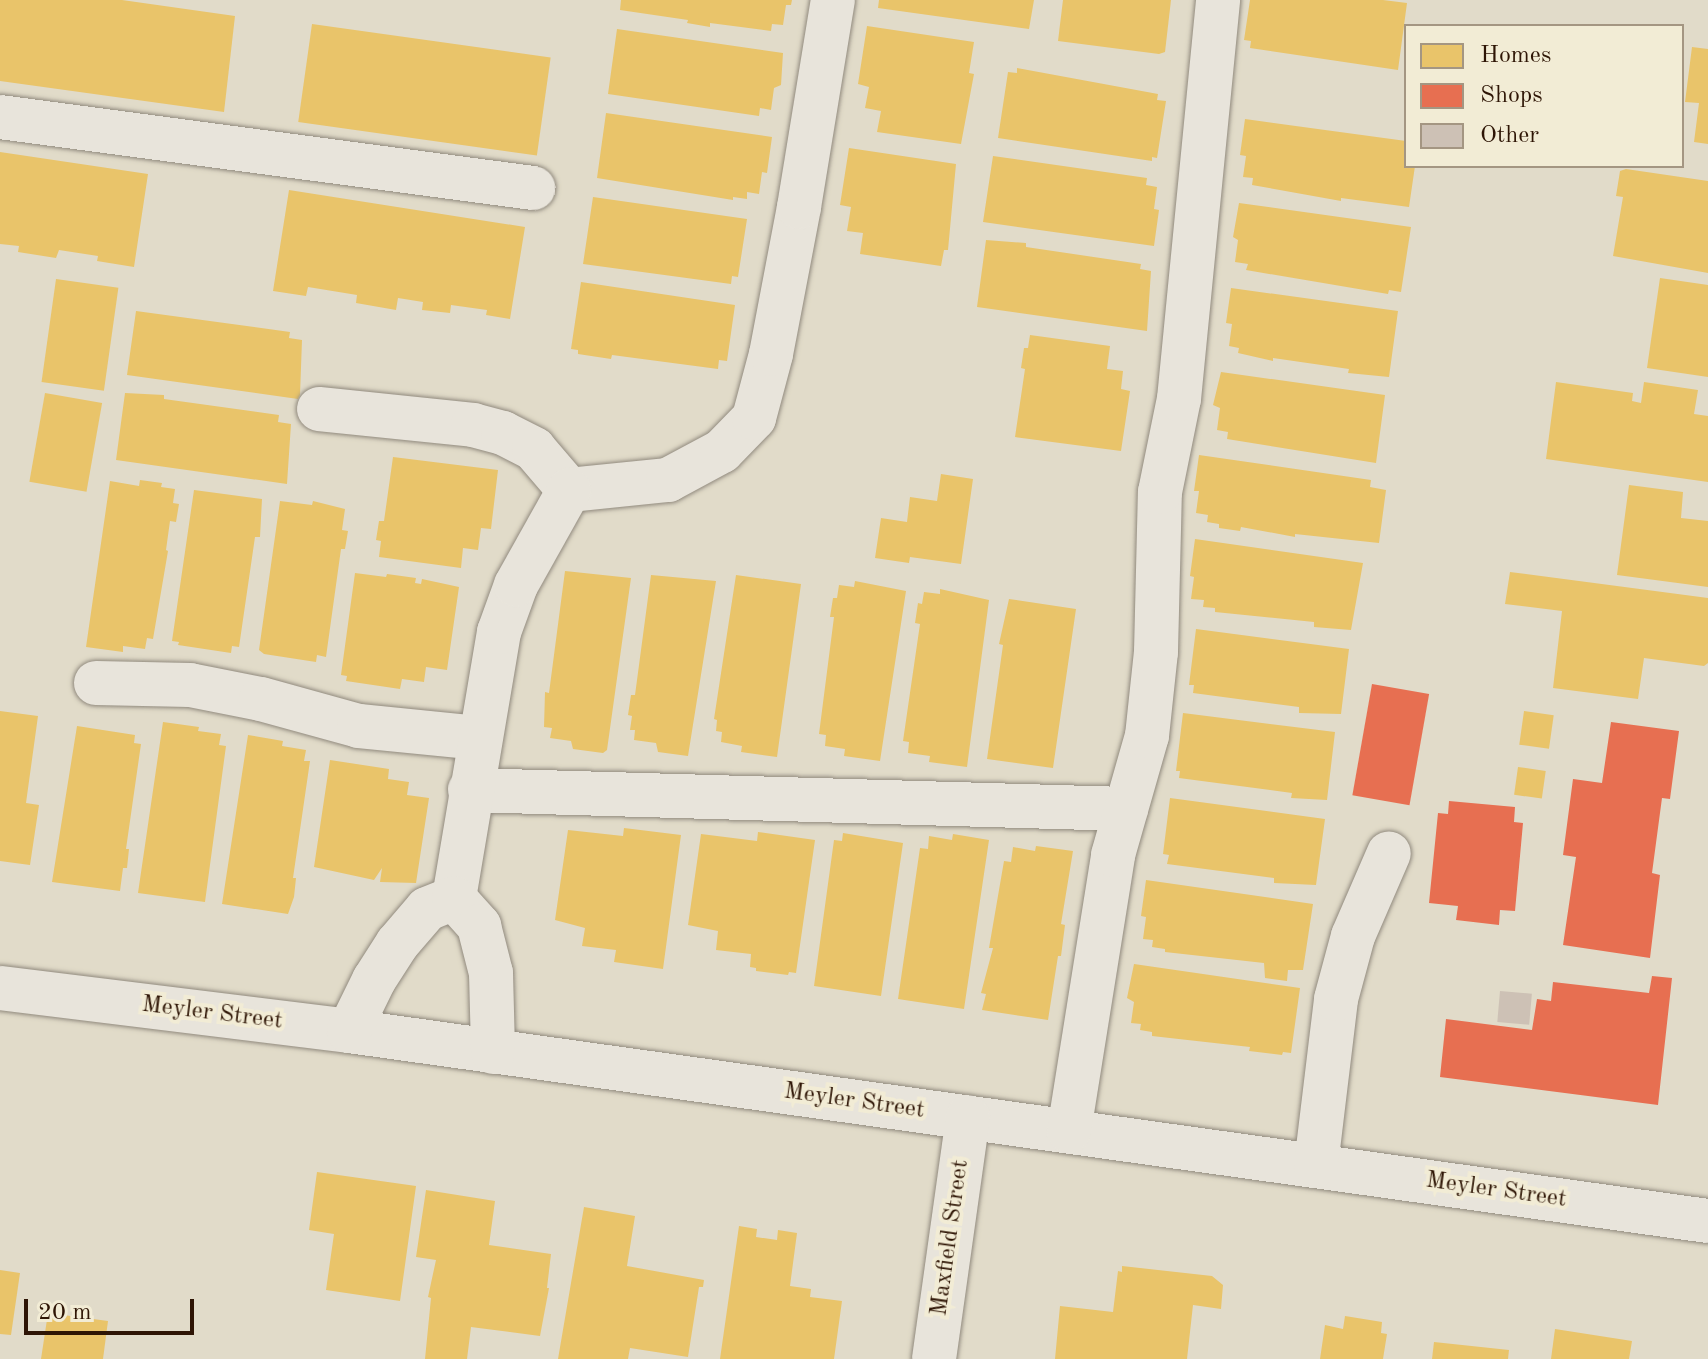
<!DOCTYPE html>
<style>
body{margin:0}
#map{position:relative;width:1708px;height:1359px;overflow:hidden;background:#e1dbc9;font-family:"Old Standard TT",serif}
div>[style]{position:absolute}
.homes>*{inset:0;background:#e9c46a;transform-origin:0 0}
.shops>*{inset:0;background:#e76f51;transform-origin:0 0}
.building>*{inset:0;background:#cdc1b5;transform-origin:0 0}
.roads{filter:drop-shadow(0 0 2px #918a7e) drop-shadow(0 0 2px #918a7e)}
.minor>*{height:44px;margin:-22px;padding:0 22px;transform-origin:22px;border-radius:22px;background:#e8e4db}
span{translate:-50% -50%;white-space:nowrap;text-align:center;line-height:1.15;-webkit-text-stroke:8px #f2ecd5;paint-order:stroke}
.street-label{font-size:24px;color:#2e1505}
.legend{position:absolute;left:1404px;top:24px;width:280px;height:144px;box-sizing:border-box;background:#f2ecd5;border:2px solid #a49682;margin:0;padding:10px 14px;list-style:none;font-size:24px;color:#2e1505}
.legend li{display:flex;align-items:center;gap:16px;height:40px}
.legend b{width:40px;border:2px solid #a49682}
.scale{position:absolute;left:24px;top:1299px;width:170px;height:36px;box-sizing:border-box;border:4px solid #2e1505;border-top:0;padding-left:10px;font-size:24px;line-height:28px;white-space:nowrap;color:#2e1505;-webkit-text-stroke:6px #f2ecd5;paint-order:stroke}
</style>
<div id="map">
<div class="homes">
<i style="clip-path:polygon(0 0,122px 0,235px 16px,224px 112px,0 81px)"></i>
<i style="clip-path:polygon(621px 0,792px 0,791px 5px,786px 5px,783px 25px,772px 24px,771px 31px,710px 23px,710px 27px,687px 23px,688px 20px,620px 10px)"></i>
<i style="clip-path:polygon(879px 0,1034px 0,1029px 29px,878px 8px)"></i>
<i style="clip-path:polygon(1063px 0,1171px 0,1165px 52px,1159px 54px,1058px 41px)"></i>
<i style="clip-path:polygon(1250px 0,1383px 0,1407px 3px,1398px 70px,1250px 48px,1251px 41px,1244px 40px)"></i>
<i style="left:312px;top:24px;width:241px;height:99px;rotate:8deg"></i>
<i style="clip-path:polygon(867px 26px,974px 42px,969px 73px,974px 74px,961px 144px,877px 132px,881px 111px,865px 108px,869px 87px,858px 84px)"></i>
<i style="clip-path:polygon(617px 29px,783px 53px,781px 85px,774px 88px,771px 110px,760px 108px,759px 116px,608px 94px)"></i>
<i style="clip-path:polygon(1692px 47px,1708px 49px,1708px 144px,1694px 142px,1699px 103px,1685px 102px)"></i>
<i style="clip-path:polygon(1017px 68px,1158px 94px,1157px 100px,1166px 101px,1157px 158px,1152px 157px,1152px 161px,998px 138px,1008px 72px,1017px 73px)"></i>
<i style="clip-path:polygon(606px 113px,772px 137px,767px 173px,762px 172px,759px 194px,747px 192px,747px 199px,733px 197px,733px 200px,597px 178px)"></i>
<i style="clip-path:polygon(1245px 119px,1406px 141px,1406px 166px,1415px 166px,1409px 207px,1341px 198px,1341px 201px,1252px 185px,1253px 178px,1243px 177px,1246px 156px,1240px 155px)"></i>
<i style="clip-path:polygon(849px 148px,956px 164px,948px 250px,944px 250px,941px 266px,860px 254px,863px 233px,847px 231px,851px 207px,840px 205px)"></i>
<i style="clip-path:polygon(0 152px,148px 174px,134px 267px,97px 261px,98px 256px,59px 250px,56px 258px,18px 252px,19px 246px,0 244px)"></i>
<i style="clip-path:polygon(993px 156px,1147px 178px,1146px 185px,1157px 187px,1154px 209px,1159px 210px,1154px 246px,983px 222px)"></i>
<i style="clip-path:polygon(1626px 169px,1708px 181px,1708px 273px,1613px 256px,1623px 197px,1616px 196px,1620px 171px)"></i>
<i style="clip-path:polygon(289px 190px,525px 227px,510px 319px,486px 315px,487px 310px,451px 305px,450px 313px,422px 310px,423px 302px,398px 298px,396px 310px,356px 303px,357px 295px,308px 287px,306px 296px,273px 291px)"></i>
<i style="clip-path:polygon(593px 197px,747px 219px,738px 277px,732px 276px,731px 284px,583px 264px)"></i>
<i style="clip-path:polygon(1239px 203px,1411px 227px,1401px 292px,1389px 290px,1388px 294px,1246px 270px,1248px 264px,1235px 262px,1238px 240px,1233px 237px)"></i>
<i style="clip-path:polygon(986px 240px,1026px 243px,1026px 247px,1141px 264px,1140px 269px,1151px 271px,1147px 331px,977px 307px)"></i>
<i style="clip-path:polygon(1660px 278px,1708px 285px,1708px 377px,1647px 368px)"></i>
<i style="left:56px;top:279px;width:63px;height:104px;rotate:8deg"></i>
<i style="clip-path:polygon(581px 282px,735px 305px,727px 361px,719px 360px,718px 369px,612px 355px,611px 359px,578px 354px,578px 350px,571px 349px)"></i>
<i style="clip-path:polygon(1231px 288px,1398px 311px,1389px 377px,1348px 373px,1349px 369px,1273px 358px,1273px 361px,1238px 353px,1239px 348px,1229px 346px,1232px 324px,1226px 323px)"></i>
<i style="clip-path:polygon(136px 311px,290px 332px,289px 338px,302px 340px,300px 395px,298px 399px,127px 375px)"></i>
<i style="clip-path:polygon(1030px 335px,1110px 346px,1107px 369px,1123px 371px,1121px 389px,1130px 391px,1121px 451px,1015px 437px,1025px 369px,1021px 368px,1024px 348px,1028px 348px)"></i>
<i style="clip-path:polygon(1221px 372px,1385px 395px,1376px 463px,1227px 439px,1228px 432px,1217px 430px,1220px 408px,1213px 405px)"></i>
<i style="clip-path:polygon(1556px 382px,1633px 393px,1632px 401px,1641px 403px,1644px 382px,1698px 390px,1694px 414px,1708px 416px,1708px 482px,1546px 459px)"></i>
<i style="left:45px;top:393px;width:58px;height:90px;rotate:10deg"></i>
<i style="clip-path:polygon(125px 393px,164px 395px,164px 399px,279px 415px,278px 422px,291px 424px,287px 484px,116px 460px)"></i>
<i style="clip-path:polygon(1199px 455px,1371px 480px,1370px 487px,1386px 490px,1379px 543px,1295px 534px,1295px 537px,1241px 527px,1240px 531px,1219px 528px,1219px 524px,1207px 522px,1208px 515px,1196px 513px,1199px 491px,1194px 491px)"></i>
<i style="clip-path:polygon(393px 457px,498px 470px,491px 529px,481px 528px,478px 550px,463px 548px,461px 568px,379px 557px,381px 541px,376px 540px,379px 521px,384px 521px)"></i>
<i style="clip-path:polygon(941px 474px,973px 479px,961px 564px,910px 557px,909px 563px,875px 558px,881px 518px,907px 522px,910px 497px,937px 501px)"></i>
<i style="clip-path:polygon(140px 480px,162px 483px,161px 487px,175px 489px,173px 503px,179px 504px,176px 522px,170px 521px,166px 550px,168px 551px,153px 639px,147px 638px,145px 649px,123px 646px,123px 652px,86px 647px,110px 481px,139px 486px)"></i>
<i style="clip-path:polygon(1629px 485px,1683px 492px,1681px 518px,1708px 521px,1708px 587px,1617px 575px)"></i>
<i style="clip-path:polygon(194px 490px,262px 499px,260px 537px,255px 537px,239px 647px,232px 646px,231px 653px,178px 645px,179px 642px,172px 641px)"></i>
<i style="clip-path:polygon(280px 501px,312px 505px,313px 501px,345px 509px,342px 530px,348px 531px,345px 549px,341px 549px,326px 657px,317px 655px,316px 662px,264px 654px,259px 650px)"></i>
<i style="clip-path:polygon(1195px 539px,1363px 563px,1351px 630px,1314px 627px,1314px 622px,1215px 612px,1215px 608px,1203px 607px,1204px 600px,1191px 599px,1194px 577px,1190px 576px)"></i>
<i style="clip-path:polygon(565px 571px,631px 578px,607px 750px,603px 753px,573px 749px,571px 741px,550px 738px,552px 728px,544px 727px,545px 692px,549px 693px)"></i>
<i style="clip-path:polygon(1510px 572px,1708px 598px,1708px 663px,1704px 666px,1644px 658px,1638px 699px,1553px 688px,1562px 611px,1505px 604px)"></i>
<i style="clip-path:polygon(355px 573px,386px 577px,387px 574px,416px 578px,415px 583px,421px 584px,422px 579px,459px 587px,447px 670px,426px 667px,424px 682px,402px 679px,400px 689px,346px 681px,347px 676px,341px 675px)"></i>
<i style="clip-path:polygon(651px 575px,716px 581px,688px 756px,658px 752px,656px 743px,634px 740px,635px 730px,630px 730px,632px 716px,628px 715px,631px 695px,635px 695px)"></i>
<i style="clip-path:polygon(736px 575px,801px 584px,777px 757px,741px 752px,742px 746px,721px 742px,722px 732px,716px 731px,717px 720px,714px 719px)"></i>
<i style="clip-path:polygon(855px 581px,906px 591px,880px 761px,844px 756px,845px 749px,825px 746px,826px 735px,819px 734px,834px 617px,830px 617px,833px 598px,837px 598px,839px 585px,854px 587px)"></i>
<i style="clip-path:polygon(940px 589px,989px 600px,967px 767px,929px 762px,930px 756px,908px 753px,909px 742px,903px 741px,920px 624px,915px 623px,918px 603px,922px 604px,924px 592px,940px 594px)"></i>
<i style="clip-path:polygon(1009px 599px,1076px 609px,1053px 768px,987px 759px,1003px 645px,999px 644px)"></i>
<i style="clip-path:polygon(1196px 629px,1349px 649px,1341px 714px,1299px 713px,1299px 707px,1193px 693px,1194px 685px,1189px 685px)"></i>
<i style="clip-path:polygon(0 711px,38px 716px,26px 803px,39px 805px,30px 865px,0 861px)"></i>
<i style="left:1524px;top:711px;width:30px;height:34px;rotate:8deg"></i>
<i style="clip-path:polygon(1183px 713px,1335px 732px,1327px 800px,1291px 798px,1292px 793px,1179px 778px,1180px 771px,1176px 771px)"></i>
<i style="clip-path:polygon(163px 722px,199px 727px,198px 731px,221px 734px,219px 745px,226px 746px,205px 902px,138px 893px)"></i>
<i style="clip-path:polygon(77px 726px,135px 735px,134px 743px,141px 744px,126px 849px,129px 849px,127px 868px,123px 868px,120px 891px,52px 882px)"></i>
<i style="clip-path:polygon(248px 735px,283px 741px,282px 746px,306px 750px,304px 761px,310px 761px,293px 878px,296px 878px,294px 897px,288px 914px,222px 904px)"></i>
<i style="clip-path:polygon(330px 760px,389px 769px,388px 779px,409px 782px,407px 795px,429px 798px,416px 883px,380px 882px,382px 868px,374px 880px,314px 867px)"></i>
<i style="left:1518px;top:767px;width:28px;height:28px;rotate:8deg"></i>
<i style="clip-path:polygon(1170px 798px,1325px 819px,1316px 885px,1274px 883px,1274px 878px,1167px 864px,1169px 855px,1163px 854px)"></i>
<i style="clip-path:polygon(624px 828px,681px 835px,663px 969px,614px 962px,616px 950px,582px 946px,585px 928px,555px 920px,568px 830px,623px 836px)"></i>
<i style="clip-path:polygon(758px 832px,815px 840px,796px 973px,789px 972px,788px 975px,756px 971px,756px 968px,750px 967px,751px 954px,716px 950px,718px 931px,688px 925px,701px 834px,757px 841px)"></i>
<i style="clip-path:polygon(843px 833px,903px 843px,881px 996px,814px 986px,834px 840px,842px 841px)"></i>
<i style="clip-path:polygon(953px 834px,989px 840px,964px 1009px,898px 999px,920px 848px,928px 849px,929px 836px,952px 840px)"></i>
<i style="clip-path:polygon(1036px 846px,1073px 851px,1061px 924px,1065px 925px,1061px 956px,1058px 956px,1048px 1020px,982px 1010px,986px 994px,981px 993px,993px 948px,989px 948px,1004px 861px,1011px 862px,1013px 847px,1035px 851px)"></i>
<i style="clip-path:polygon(1146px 880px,1313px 904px,1303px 970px,1288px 970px,1287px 981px,1265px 978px,1264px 963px,1165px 952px,1165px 949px,1152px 947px,1153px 940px,1143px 939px,1146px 917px,1141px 916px)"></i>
<i style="clip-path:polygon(1134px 964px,1300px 988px,1291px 1053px,1283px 1052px,1282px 1055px,1249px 1051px,1250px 1047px,1152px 1036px,1152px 1032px,1140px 1030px,1141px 1024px,1131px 1023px,1134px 1002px,1127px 998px)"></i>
<i style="clip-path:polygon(317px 1172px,416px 1186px,400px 1301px,326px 1290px,334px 1234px,309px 1230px)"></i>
<i style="clip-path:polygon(426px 1190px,495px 1201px,489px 1245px,551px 1254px,547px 1288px,549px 1288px,540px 1336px,471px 1327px,467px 1359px,425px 1359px,431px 1298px,428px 1297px,436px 1260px,416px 1257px)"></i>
<i style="clip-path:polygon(584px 1207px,635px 1216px,627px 1266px,704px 1280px,703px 1287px,699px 1287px,688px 1357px,630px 1348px,628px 1359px,558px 1359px)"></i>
<i style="clip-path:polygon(739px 1226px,757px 1229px,756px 1237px,777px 1240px,778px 1230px,797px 1233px,790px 1286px,811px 1289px,810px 1297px,842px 1301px,834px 1359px,720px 1359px)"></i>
<i style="clip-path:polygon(1122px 1266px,1212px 1276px,1223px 1285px,1221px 1309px,1193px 1305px,1187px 1359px,1055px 1359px,1060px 1306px,1113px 1312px,1118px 1271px,1122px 1272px)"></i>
<i style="clip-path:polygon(0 1270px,20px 1273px,11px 1335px,0 1334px)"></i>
<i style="clip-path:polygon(48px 1313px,108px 1321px,103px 1359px,41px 1359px)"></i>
<i style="clip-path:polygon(1345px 1316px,1382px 1322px,1381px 1333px,1387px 1334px,1383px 1359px,1320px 1359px,1325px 1325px,1343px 1329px)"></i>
<i style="clip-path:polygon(1555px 1329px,1632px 1341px,1629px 1359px,1551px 1359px)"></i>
<i style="clip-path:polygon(1434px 1342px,1509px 1350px,1508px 1359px,1432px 1359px)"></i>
</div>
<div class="shops">
<i style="left:1372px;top:684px;width:58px;height:113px;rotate:10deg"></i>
<i style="clip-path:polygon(1611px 722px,1679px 731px,1670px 799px,1662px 798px,1652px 873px,1660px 875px,1650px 958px,1563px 945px,1576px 857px,1563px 855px,1573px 779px,1602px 783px)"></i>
<i style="clip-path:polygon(1449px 801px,1515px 807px,1514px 822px,1523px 823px,1515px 911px,1500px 910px,1499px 925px,1456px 920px,1458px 906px,1429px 903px,1438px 813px,1448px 814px)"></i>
<i style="clip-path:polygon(1652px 976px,1672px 978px,1658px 1105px,1440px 1077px,1446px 1019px,1532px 1030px,1537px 999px,1551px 1001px,1553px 982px,1649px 993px)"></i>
</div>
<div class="building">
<i style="left:1500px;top:991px;width:32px;height:31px;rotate:5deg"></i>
</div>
<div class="roads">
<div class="minor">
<i style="left:0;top:117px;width:538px;rotate:7.59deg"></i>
<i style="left:319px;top:409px;width:155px;rotate:5.9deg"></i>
<i style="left:473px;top:425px;width:31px;rotate:15deg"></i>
<i style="left:503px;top:433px;width:35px;rotate:27deg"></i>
<i style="left:534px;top:449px;width:54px;rotate:49.5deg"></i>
<i style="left:569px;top:490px;width:100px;rotate:-5.8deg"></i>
<i style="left:668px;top:480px;width:61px;rotate:-28.2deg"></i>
<i style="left:722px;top:451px;width:46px;rotate:-45.9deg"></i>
<i style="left:754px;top:418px;width:66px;rotate:-75.1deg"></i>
<i style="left:771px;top:354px;width:150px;rotate:-79.2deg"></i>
<i style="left:799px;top:207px;width:210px;rotate:-80.7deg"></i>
<i style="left:96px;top:683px;width:94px;rotate:1.2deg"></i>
<i style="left:190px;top:685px;width:72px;rotate:11.2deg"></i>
<i style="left:261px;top:699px;width:102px;rotate:15.4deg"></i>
<i style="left:359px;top:726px;width:122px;rotate:5.7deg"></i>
<i style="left:470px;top:790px;width:656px;rotate:1.66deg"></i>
<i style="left:454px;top:898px;width:270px;rotate:-80.4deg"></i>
<i style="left:499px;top:632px;width:50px;rotate:-70.1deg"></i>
<i style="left:516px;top:585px;width:109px;rotate:-60.8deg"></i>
<i style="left:0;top:988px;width:352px;rotate:7deg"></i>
<i style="left:349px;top:1031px;width:1372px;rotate:7.96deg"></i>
<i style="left:349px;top:1031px;width:57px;rotate:-63.9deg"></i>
<i style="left:374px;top:980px;width:43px;rotate:-57.4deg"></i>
<i style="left:397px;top:944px;width:46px;rotate:-49.4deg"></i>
<i style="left:427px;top:909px;width:29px;rotate:-22deg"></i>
<i style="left:454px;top:898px;width:38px;rotate:48deg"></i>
<i style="left:479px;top:926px;width:49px;rotate:75.7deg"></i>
<i style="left:491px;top:973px;width:79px;rotate:88.5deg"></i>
<i style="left:1069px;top:1131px;width:279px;rotate:-80.9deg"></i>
<i style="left:1113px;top:855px;width:124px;rotate:-74.1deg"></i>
<i style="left:1147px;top:736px;width:84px;rotate:-83.9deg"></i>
<i style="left:1156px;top:652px;width:160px;rotate:-88.6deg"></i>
<i style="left:1160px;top:492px;width:95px;rotate:-78.5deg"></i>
<i style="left:1179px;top:399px;width:401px;rotate:-84.4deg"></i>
<i style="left:1316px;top:1165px;width:167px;rotate:-83.1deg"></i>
<i style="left:1336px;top:999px;width:65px;rotate:-74.9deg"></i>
<i style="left:1353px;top:936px;width:90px;rotate:-66.6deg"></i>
<i style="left:934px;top:1359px;width:244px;rotate:-82deg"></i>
</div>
</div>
<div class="street-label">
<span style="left:212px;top:1014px;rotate:7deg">Meyler Street</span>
<span style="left:854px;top:1102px;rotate:8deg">Meyler Street</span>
<span style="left:1496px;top:1191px;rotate:8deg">Meyler Street</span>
<span style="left:951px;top:1238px;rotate:-82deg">Maxfield Street</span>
</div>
<ul class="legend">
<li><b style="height:22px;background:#e9c46a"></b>Homes</li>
<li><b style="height:22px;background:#e76f51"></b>Shops</li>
<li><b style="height:22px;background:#cdc1b5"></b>Other</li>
</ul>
<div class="scale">20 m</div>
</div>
